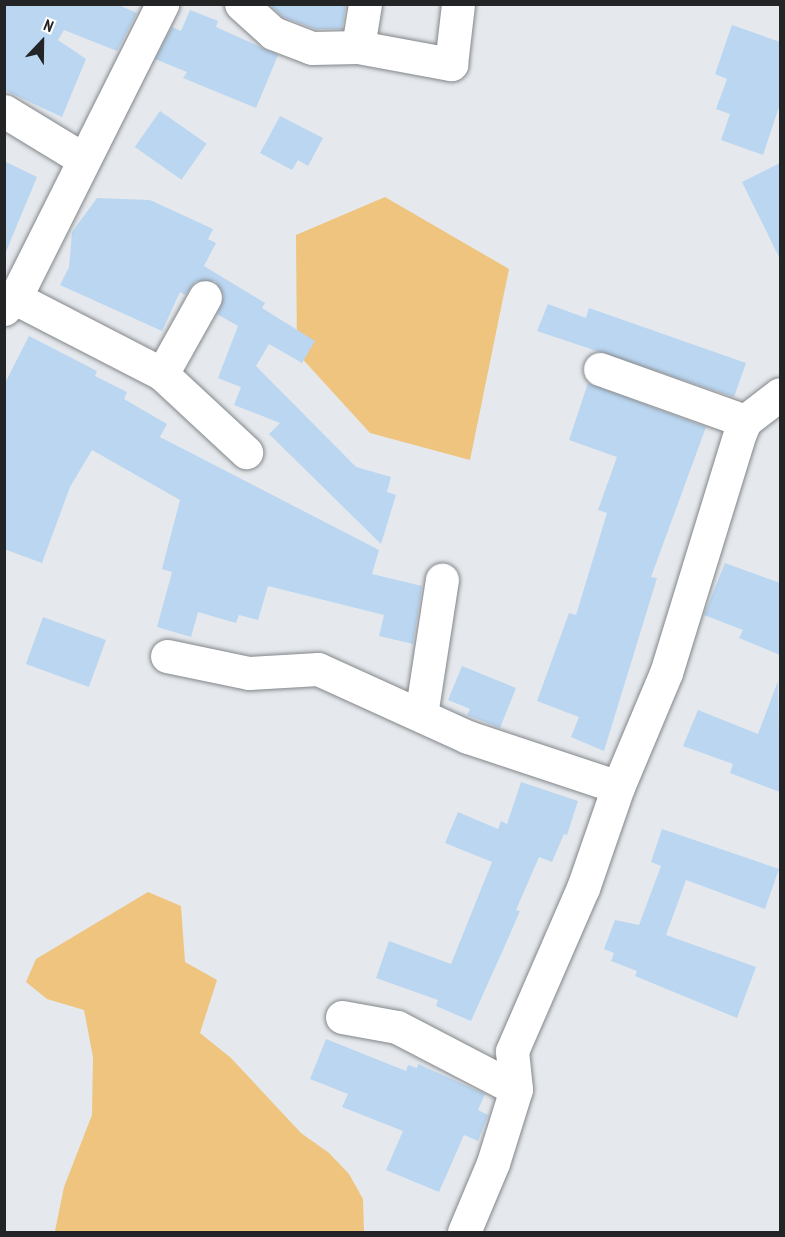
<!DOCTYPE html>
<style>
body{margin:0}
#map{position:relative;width:785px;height:1237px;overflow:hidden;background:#e5e9ed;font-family:"PT Sans Narrow",sans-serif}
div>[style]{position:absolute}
.green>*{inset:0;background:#eec47f}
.building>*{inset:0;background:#bad6f0;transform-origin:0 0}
.roads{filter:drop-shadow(0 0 2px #82868a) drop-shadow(0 0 2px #82868a)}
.minor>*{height:33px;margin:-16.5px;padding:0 16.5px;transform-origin:16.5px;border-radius:16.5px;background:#fff}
span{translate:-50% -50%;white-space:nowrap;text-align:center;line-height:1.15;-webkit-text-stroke:4.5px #fff;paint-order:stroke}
.frame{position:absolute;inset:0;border:6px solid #232426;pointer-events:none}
.north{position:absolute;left:12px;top:12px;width:60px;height:60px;-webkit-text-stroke:4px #fff;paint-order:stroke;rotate:22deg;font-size:16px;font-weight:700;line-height:24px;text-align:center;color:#232426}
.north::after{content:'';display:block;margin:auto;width:21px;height:27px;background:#232426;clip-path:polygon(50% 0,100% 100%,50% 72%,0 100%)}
</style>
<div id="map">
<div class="green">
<i style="clip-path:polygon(385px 197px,509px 269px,470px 460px,370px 433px,297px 353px,296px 235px)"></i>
<i style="clip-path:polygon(148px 892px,181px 906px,185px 962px,217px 980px,200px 1033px,231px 1058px,301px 1133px,329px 1153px,349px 1174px,363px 1199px,364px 1232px,55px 1231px,64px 1187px,92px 1115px,93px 1057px,84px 1010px,47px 999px,26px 982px,36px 959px)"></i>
</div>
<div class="building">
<i style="clip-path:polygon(4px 4px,116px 4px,137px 13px,117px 51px,64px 30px,58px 40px,86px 59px,62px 117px,4px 90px)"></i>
<i style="clip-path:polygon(269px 4px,346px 4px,342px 29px,315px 29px,283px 17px)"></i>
<i style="clip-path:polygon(190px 10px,218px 21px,216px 27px,278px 55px,256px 108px,183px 78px,187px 72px,155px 59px,172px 27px,181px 31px)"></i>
<i style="clip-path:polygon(732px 25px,780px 42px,780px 104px,763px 155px,721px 140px,730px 114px,716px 109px,727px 79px,715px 74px)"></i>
<i style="left:160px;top:111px;width:57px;height:44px;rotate:35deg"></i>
<i style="clip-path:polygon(280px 116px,323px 138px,308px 166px,298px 160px,292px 170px,260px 153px)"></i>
<i style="clip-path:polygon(4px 161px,37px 177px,5px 254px,4px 254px)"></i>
<i style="clip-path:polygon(780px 163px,780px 259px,742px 182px)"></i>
<i style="clip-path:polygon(97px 198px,150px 200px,213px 229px,208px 239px,216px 243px,204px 266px,265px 303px,262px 308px,315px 341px,302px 363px,269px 344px,256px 366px,356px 467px,391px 477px,387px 492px,396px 495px,381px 544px,269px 434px,280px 423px,234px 405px,241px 387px,218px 378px,238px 326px,217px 314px,224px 296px,215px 281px,196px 281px,185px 295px,180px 292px,162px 331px,60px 285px,69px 267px,72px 232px)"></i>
<i style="clip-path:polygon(548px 304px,586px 318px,589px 308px,746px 363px,734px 397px,537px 331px)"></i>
<i style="clip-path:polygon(29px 336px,97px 371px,95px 376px,127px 392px,124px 399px,167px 424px,160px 437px,379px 550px,372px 574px,422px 586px,413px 644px,379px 636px,384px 615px,268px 586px,258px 620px,239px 615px,236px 623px,198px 612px,191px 637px,157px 627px,172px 572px,162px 569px,180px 500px,92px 450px,70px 487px,42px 563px,4px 549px,4px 385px)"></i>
<i style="clip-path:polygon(588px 383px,706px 427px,651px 577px,657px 578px,604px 751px,571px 737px,579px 717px,537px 701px,569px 613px,576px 615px,607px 513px,598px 510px,617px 457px,569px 440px)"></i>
<i style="clip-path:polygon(725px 563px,780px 583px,780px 655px,739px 638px,743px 630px,704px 615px)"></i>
<i style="left:43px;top:617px;width:67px;height:50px;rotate:20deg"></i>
<i style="clip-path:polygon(462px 666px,516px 688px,500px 728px,467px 715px,470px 709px,448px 700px)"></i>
<i style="clip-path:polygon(778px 681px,780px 792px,730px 773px,733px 764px,683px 746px,698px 710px,758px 734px)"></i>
<i style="clip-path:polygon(521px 782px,578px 801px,567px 835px,564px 834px,552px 862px,539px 857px,516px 910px,520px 911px,507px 941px,471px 1021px,436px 1006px,438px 1000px,376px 978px,389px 941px,451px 964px,492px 862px,445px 843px,458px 812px,498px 829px,501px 821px,507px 824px)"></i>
<i style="clip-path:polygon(662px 829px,779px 869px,765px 909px,686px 880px,666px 935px,756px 967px,737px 1018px,635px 976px,637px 971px,611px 961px,614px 953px,604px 949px,615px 920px,639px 925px,661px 866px,651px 862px)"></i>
<i style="clip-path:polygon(326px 1039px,406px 1071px,408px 1065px,417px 1068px,418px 1064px,485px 1094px,478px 1110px,488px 1115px,478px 1141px,464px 1135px,439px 1192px,386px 1170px,403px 1131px,342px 1107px,348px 1094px,310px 1079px)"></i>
</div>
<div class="roads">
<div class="minor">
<i style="left:241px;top:4px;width:43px;rotate:42.2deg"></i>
<i style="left:273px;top:33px;width:42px;rotate:21deg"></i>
<i style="left:312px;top:48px;width:46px;rotate:-1.2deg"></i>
<i style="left:358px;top:47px;width:95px;rotate:10.4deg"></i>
<i style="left:451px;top:64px;width:60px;rotate:-83.3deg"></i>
<i style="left:358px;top:47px;width:44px;rotate:-80.8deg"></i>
<i style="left:4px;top:111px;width:92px;rotate:31.3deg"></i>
<i style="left:15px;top:298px;width:165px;rotate:27.3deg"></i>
<i style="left:162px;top:374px;width:115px;rotate:42.9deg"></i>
<i style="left:4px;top:309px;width:16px;rotate:-45deg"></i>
<i style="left:15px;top:298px;width:329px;rotate:-63.4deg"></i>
<i style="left:600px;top:369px;width:154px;rotate:19.7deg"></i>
<i style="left:162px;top:374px;width:88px;rotate:-60.8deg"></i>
<i style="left:167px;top:656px;width:84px;rotate:11.7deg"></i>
<i style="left:249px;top:673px;width:69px;rotate:-3.3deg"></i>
<i style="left:318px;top:669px;width:165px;rotate:24.4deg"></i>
<i style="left:468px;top:737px;width:158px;rotate:18.4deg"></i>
<i style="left:421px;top:715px;width:137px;rotate:-81.2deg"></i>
<i style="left:342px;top:1017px;width:56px;rotate:10.3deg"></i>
<i style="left:397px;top:1027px;width:134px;rotate:27.5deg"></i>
<i style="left:464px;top:1232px;width:75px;rotate:-67.2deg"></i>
<i style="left:493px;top:1163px;width:77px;rotate:-72.7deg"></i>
<i style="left:516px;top:1089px;width:38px;rotate:-96deg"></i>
<i style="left:512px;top:1051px;width:178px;rotate:-66.5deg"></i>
<i style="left:583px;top:888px;width:107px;rotate:-70.9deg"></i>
<i style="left:618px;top:787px;width:124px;rotate:-67.2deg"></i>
<i style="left:666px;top:673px;width:251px;rotate:-72.9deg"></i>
<i style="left:740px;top:433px;width:13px;rotate:-67deg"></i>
<i style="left:745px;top:421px;width:44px;rotate:-37.6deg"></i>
</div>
</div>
<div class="frame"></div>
<div class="north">N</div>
</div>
